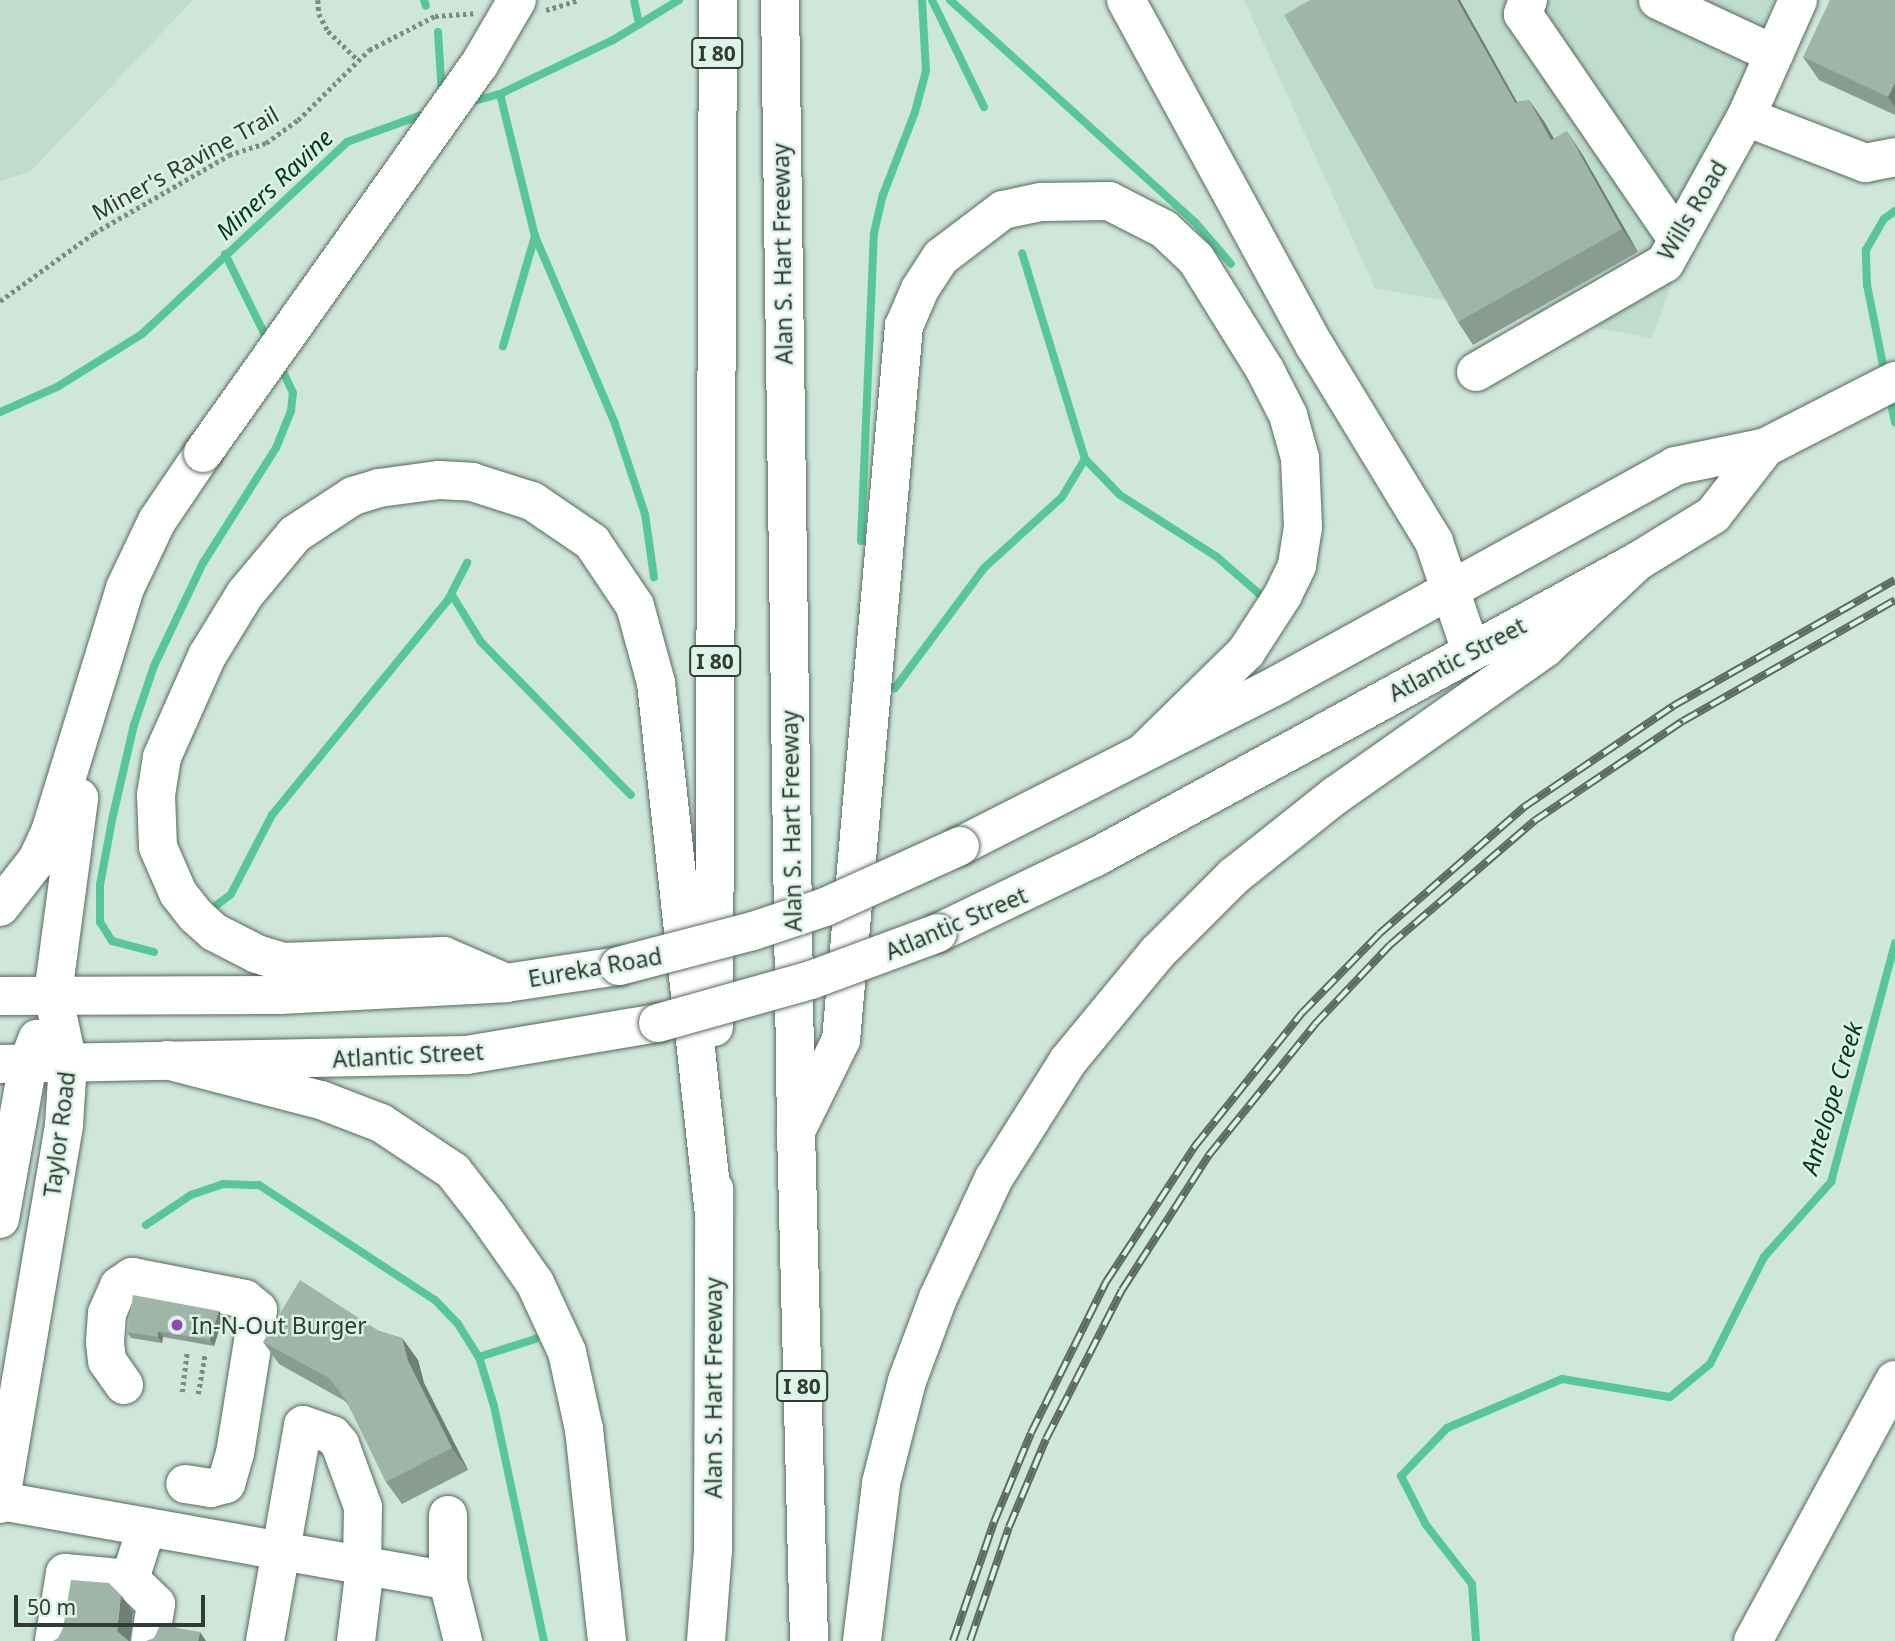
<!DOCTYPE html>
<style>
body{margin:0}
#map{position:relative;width:1895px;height:1641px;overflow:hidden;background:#cfe6da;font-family:"Noto Sans",sans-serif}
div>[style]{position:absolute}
.built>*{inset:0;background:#beddcd}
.stream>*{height:8px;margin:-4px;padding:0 4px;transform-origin:4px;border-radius:4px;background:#58c797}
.path>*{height:4.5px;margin-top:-2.25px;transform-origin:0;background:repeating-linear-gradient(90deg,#7c8c83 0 3.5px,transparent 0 7px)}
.roads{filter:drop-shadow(0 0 2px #566a60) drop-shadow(0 0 2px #566a60)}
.minor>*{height:38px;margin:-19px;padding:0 19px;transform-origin:19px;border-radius:19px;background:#fff}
.major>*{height:38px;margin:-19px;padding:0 19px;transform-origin:19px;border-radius:19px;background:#fff}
.highway>*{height:38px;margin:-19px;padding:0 19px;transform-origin:19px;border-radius:19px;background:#fff}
.rail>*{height:8px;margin-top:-4px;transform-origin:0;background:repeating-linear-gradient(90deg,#dcf3e7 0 16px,#5d6a63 0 32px);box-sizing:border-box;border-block:2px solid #5d6a63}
.bridges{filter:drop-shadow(0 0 2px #566a60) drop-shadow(0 0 2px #566a60)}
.major-bridge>*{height:38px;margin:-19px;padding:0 19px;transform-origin:19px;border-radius:19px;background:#fff}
.highway-bridge>*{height:38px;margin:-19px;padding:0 19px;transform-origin:19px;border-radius:19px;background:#fff}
.wall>*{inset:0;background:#899c91}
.shaded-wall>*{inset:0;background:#6f7f76}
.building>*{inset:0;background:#9fb5a9}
.dots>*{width:19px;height:19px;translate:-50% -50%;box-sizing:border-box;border:4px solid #dcf3e7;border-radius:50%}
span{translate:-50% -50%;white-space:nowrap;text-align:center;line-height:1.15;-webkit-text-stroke:5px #dcf3e7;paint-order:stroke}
.shield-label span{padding:2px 5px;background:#dcf3e7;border:2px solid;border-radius:5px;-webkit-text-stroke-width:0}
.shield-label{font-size:21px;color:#313a35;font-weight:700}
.street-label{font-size:23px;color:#313a35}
.poi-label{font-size:23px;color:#313a35}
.left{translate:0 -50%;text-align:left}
.water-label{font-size:24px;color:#023523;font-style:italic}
.scale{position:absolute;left:14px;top:1595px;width:191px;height:32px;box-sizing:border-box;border:4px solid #313a35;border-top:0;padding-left:9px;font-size:21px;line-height:24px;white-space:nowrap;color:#313a35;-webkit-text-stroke:5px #dcf3e7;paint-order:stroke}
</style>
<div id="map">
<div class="built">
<i style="clip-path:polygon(0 0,193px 0,30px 172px,0 181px)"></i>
<i style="clip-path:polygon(1244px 0,1774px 0,1652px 338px,1375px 288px)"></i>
</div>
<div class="stream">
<i style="left:424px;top:0;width:6px;rotate:72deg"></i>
<i style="left:634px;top:0;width:25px;rotate:78deg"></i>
<i style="left:932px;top:0;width:119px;rotate:64.1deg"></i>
<i style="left:950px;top:0;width:331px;rotate:42.2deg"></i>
<i style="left:1195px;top:222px;width:55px;rotate:49.4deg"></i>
<i style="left:438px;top:32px;width:64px;rotate:86.4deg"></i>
<i style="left:500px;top:94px;width:146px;rotate:76.2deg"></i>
<i style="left:535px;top:236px;width:115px;rotate:106.2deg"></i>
<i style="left:470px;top:102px;width:31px;rotate:-15deg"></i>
<i style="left:500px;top:94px;width:125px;rotate:-25.5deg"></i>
<i style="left:613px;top:40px;width:77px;rotate:-31.2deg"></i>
<i style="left:535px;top:236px;width:204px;rotate:66.9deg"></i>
<i style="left:615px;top:424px;width:95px;rotate:71.6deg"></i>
<i style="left:645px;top:514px;width:64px;rotate:81.9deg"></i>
<i style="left:225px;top:254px;width:97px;rotate:63.7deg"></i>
<i style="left:1885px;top:375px;width:92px;rotate:-101.3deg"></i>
<i style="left:1867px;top:285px;width:35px;rotate:-92deg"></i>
<i style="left:1866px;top:250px;width:36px;rotate:-60deg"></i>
<i style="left:1884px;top:219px;width:14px;rotate:-36deg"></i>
<i style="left:1889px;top:394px;width:29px;rotate:78deg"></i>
<i style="left:0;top:412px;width:62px;rotate:-23.7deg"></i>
<i style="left:57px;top:387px;width:100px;rotate:-31.9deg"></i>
<i style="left:142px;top:334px;width:281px;rotate:-43.1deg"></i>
<i style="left:347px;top:142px;width:88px;rotate:-19.9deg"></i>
<i style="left:1085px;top:459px;width:50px;rotate:45.8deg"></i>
<i style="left:1120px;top:495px;width:115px;rotate:32.6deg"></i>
<i style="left:1217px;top:557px;width:62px;rotate:41.1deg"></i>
<i style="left:861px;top:541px;width:308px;rotate:-87.6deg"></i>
<i style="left:874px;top:233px;width:39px;rotate:-77deg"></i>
<i style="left:883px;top:195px;width:89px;rotate:-68.9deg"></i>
<i style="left:915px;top:112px;width:42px;rotate:-75deg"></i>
<i style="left:926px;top:71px;width:71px;rotate:-93.2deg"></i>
<i style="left:452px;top:595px;width:55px;rotate:58.3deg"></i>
<i style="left:481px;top:642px;width:214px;rotate:45.6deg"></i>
<i style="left:895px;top:688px;width:149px;rotate:-53.4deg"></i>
<i style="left:984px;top:568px;width:105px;rotate:-42.3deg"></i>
<i style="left:1062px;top:497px;width:44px;rotate:-58.8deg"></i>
<i style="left:1085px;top:459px;width:215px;rotate:-107deg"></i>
<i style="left:214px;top:907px;width:21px;rotate:-37deg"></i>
<i style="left:231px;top:894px;width:89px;rotate:-62.6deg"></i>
<i style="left:272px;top:815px;width:278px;rotate:-50.7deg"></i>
<i style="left:448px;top:600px;width:42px;rotate:-62.8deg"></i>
<i style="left:154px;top:952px;width:43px;rotate:-165.3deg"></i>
<i style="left:112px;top:941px;width:22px;rotate:-122deg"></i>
<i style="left:100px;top:922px;width:37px;rotate:-90deg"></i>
<i style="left:100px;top:885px;width:66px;rotate:-79.5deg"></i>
<i style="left:112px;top:820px;width:98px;rotate:-77deg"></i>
<i style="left:134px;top:725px;width:62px;rotate:-71.3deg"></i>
<i style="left:154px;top:666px;width:114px;rotate:-64.6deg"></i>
<i style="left:203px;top:563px;width:136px;rotate:-57.6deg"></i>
<i style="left:276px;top:448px;width:40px;rotate:-68deg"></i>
<i style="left:291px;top:411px;width:18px;rotate:-84deg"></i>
<i style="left:293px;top:393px;width:31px;rotate:-115deg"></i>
<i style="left:146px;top:1225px;width:54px;rotate:-33.7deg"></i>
<i style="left:191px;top:1195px;width:34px;rotate:-19deg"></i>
<i style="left:223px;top:1184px;width:36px;rotate:2deg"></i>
<i style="left:259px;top:1185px;width:210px;rotate:33.2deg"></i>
<i style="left:435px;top:1300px;width:33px;rotate:46deg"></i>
<i style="left:458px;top:1324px;width:39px;rotate:58deg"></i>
<i style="left:479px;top:1357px;width:51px;rotate:73deg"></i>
<i style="left:494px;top:1406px;width:240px;rotate:78deg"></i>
<i style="left:479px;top:1357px;width:59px;rotate:-17.8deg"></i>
<i style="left:1476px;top:1641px;width:57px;rotate:-94deg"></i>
<i style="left:1472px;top:1584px;width:75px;rotate:-127.9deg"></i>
<i style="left:1426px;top:1525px;width:55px;rotate:-117deg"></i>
<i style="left:1401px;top:1476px;width:66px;rotate:-46.2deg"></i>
<i style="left:1447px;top:1428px;width:125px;rotate:-23.1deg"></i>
<i style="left:1562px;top:1379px;width:109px;rotate:9.5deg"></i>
<i style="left:1670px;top:1397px;width:52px;rotate:-39.5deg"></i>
<i style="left:1710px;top:1364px;width:120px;rotate:-63.2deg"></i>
<i style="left:1764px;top:1257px;width:101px;rotate:-48.2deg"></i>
<i style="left:1831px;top:1182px;width:247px;rotate:-75deg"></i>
</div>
<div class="path">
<i style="left:318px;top:0;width:14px;rotate:86deg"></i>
<i style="left:319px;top:14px;width:19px;rotate:62deg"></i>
<i style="left:328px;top:31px;width:40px;rotate:44deg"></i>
<i style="left:546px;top:10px;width:34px;rotate:-17deg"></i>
<i style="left:0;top:301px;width:116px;rotate:-35.9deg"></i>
<i style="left:94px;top:233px;width:156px;rotate:-30deg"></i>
<i style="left:229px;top:155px;width:39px;rotate:-18deg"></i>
<i style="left:266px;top:143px;width:39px;rotate:-36deg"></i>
<i style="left:298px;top:120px;width:100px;rotate:-44.6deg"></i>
<i style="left:369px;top:50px;width:74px;rotate:-27.3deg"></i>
<i style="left:435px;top:16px;width:39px;rotate:-4deg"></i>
<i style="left:182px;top:1392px;width:41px;rotate:-83deg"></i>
<i style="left:198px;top:1394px;width:41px;rotate:-80.1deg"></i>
</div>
<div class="roads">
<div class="minor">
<i style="left:1528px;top:0;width:15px;rotate:110deg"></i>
<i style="left:1523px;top:14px;width:274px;rotate:55.6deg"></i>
<i style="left:1658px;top:0;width:128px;rotate:25deg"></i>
<i style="left:1746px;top:117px;width:128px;rotate:21.1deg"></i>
<i style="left:1865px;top:163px;width:31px;rotate:-11deg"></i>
<i style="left:1476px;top:372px;width:218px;rotate:-30deg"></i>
<i style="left:1665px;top:263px;width:167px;rotate:-61deg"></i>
<i style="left:1746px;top:117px;width:128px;rotate:-66deg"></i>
<i style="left:124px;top:1385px;width:29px;rotate:-125deg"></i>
<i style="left:107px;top:1361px;width:19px;rotate:-96deg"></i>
<i style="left:105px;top:1342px;width:29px;rotate:-86deg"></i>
<i style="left:107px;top:1313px;width:30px;rotate:-66deg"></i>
<i style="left:119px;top:1286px;width:16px;rotate:-35deg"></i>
<i style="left:132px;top:1277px;width:115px;rotate:11deg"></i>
<i style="left:245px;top:1299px;width:17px;rotate:40deg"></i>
<i style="left:258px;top:1310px;width:145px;rotate:99.1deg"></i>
<i style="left:235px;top:1453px;width:32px;rotate:106deg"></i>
<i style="left:226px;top:1484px;width:16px;rotate:165deg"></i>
<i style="left:211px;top:1488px;width:26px;rotate:-171deg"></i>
<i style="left:1px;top:1501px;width:454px;rotate:10.1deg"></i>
<i style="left:448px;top:1515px;width:66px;rotate:90deg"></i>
<i style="left:448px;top:1581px;width:62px;rotate:76deg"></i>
<i style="left:130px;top:1579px;width:36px;rotate:44deg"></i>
<i style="left:156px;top:1604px;width:37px;rotate:99deg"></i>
<i style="left:54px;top:1641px;width:69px;rotate:-80.8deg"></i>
<i style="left:65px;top:1573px;width:65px;rotate:5.3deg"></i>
<i style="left:130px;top:1579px;width:52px;rotate:-72.3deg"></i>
<i style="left:265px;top:1641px;width:219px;rotate:-80deg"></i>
<i style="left:303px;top:1425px;width:31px;rotate:19deg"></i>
<i style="left:332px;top:1435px;width:12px;rotate:48deg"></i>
<i style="left:340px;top:1444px;width:67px;rotate:69.9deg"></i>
<i style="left:363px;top:1507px;width:59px;rotate:91deg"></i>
<i style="left:356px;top:1641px;width:75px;rotate:-83.1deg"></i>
<i style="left:1753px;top:1641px;width:297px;rotate:-61.5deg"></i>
</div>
<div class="major">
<i style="left:960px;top:846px;width:358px;rotate:-26.9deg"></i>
<i style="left:1279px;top:684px;width:452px;rotate:-28.8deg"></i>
<i style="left:1675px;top:466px;width:93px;rotate:-11.8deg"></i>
<i style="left:1766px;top:447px;width:145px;rotate:-27.1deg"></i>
<i style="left:938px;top:933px;width:173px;rotate:-25.7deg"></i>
<i style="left:1094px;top:858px;width:620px;rotate:-28.63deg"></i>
<i style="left:1638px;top:561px;width:88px;rotate:-31.5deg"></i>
<i style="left:1713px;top:515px;width:86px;rotate:-52.1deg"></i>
<i style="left:0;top:996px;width:280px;rotate:-0.2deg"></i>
<i style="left:280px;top:995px;width:226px;rotate:-3deg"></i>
<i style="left:506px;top:983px;width:114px;rotate:-8.6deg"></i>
<i style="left:0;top:1064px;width:466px;rotate:-1.1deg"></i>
<i style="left:466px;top:1055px;width:195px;rotate:-9.5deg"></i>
<i style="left:0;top:1219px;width:158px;rotate:-79.8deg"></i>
<i style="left:28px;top:1063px;width:26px;rotate:-69deg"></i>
<i style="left:0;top:1504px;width:384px;rotate:-80.4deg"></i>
<i style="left:64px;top:1125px;width:62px;rotate:-86.3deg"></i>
<i style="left:68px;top:1063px;width:71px;rotate:-102.3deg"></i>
</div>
<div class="highway">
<i style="left:780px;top:0;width:1131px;rotate:89.19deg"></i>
<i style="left:796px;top:1131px;width:510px;rotate:88.54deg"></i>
<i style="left:1126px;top:0;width:394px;rotate:61.4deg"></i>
<i style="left:1315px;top:346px;width:229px;rotate:58.7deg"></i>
<i style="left:1434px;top:542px;width:115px;rotate:71.3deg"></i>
<i style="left:0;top:907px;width:60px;rotate:-51.8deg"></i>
<i style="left:37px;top:860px;width:31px;rotate:-65deg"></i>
<i style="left:50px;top:832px;width:255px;rotate:-72.9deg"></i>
<i style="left:125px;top:588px;width:74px;rotate:-64.5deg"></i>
<i style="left:157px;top:521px;width:82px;rotate:-55.9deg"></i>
<i style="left:506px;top:983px;width:68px;rotate:-156.5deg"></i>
<i style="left:444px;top:956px;width:161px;rotate:177.9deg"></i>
<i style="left:283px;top:962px;width:27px;rotate:-163deg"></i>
<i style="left:257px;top:954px;width:48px;rotate:-152.9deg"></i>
<i style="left:214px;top:932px;width:24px;rotate:-138deg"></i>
<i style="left:196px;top:916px;width:29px;rotate:-128deg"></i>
<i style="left:178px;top:893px;width:50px;rotate:-113.5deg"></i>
<i style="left:158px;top:847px;width:52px;rotate:-92.2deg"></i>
<i style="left:156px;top:795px;width:38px;rotate:-81deg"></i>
<i style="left:162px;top:757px;width:111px;rotate:-66deg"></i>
<i style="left:207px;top:656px;width:73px;rotate:-58.5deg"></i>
<i style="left:245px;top:594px;width:78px;rotate:-50.2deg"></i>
<i style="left:295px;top:534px;width:69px;rotate:-33.2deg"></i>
<i style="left:353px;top:496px;width:27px;rotate:-17deg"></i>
<i style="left:379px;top:488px;width:61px;rotate:-7.6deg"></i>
<i style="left:439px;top:480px;width:33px;rotate:3deg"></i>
<i style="left:472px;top:482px;width:63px;rotate:17.6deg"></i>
<i style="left:532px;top:501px;width:73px;rotate:34.3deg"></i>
<i style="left:592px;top:542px;width:77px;rotate:56.1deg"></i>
<i style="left:635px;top:606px;width:80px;rotate:74.7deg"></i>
<i style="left:656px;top:683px;width:534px;rotate:83.77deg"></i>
<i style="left:53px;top:994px;width:198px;rotate:-82.4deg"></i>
<i style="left:714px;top:1027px;width:1027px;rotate:-89.78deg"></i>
<i style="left:167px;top:1060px;width:159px;rotate:14.6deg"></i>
<i style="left:321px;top:1100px;width:64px;rotate:21deg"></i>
<i style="left:381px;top:1123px;width:87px;rotate:33.7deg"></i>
<i style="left:453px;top:1171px;width:57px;rotate:52.1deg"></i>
<i style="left:488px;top:1216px;width:82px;rotate:55deg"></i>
<i style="left:535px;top:1283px;width:76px;rotate:65.1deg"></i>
<i style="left:567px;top:1352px;width:79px;rotate:77.6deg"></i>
<i style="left:584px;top:1429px;width:213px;rotate:83.8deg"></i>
<i style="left:796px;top:1131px;width:102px;rotate:-63.7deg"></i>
<i style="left:841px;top:1040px;width:717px;rotate:-84.96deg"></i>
<i style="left:904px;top:326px;width:40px;rotate:-66.6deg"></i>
<i style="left:920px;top:289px;width:38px;rotate:-57deg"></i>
<i style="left:941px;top:257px;width:78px;rotate:-37.2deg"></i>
<i style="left:1003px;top:210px;width:40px;rotate:-12deg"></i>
<i style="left:1042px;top:202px;width:67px;rotate:-0.9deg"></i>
<i style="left:1109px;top:201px;width:62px;rotate:27deg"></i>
<i style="left:1164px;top:229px;width:44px;rotate:43.2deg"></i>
<i style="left:1196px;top:259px;width:131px;rotate:58.1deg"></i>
<i style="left:1265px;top:370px;width:51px;rotate:62.9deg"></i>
<i style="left:1288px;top:415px;width:45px;rotate:74.4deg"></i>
<i style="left:1300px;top:458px;width:69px;rotate:87.5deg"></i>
<i style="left:1303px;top:527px;width:39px;rotate:99deg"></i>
<i style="left:1297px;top:566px;width:32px;rotate:116deg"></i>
<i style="left:1283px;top:595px;width:68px;rotate:123deg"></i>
<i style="left:1246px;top:652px;width:140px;rotate:135.6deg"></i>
<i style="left:706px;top:1641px;width:91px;rotate:-85.6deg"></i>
<i style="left:713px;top:1550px;width:361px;rotate:-89.8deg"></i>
<i style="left:862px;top:1641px;width:159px;rotate:-83.1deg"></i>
<i style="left:881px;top:1483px;width:105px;rotate:-75.7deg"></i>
<i style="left:907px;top:1381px;width:89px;rotate:-69.5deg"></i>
<i style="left:938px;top:1298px;width:132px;rotate:-65deg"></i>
<i style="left:994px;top:1178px;width:138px;rotate:-57.7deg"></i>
<i style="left:1068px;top:1061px;width:140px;rotate:-50.5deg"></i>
<i style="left:1157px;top:953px;width:109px;rotate:-45deg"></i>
<i style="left:1234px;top:876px;width:130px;rotate:-38.5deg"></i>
<i style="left:1336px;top:795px;width:256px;rotate:-35.1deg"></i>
<i style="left:1545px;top:648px;width:127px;rotate:-43.1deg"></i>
</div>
</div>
<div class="rail">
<i style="left:953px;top:1641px;width:126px;rotate:-71deg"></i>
<i style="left:994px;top:1522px;width:96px;rotate:-67.4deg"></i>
<i style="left:1031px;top:1433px;width:169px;rotate:-63.6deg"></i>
<i style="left:1106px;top:1282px;width:163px;rotate:-56.8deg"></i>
<i style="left:1195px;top:1146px;width:171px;rotate:-51.2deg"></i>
<i style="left:1302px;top:1013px;width:110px;rotate:-45.7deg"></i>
<i style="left:1379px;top:934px;width:193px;rotate:-41.2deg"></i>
<i style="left:1524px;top:807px;width:180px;rotate:-34.1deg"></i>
<i style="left:1673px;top:706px;width:255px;rotate:-29.6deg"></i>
<i style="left:970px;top:1641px;width:120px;rotate:-71.1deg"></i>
<i style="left:1009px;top:1527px;width:95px;rotate:-67.2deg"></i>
<i style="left:1046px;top:1439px;width:167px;rotate:-63deg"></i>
<i style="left:1122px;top:1290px;width:161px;rotate:-57.2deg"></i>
<i style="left:1209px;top:1155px;width:169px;rotate:-51deg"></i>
<i style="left:1315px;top:1024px;width:109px;rotate:-46.5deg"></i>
<i style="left:1390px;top:945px;width:190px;rotate:-40.7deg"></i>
<i style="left:1534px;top:821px;width:179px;rotate:-33.9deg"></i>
<i style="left:1683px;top:721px;width:244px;rotate:-29.7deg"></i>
</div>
<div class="bridges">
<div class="major-bridge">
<i style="left:619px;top:966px;width:138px;rotate:-14.6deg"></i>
<i style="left:753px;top:931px;width:76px;rotate:-18.4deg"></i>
<i style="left:825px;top:907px;width:148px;rotate:-24.3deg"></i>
<i style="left:658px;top:1023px;width:159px;rotate:-15.7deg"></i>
<i style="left:811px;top:980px;width:135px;rotate:-20.3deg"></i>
</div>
<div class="highway-bridge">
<i style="left:203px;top:453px;width:476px;rotate:-54.6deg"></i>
<i style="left:479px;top:65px;width:75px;rotate:-59.7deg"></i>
</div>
</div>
<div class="wall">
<i style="clip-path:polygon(1895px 0,1895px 115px,1819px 80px,1803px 57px)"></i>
<i style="clip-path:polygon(1529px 100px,1545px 123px,1554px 139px,1582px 154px,1638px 252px,1473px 345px,1458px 322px,1517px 102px)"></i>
<i style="clip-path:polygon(219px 1311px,223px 1317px,214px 1346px,163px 1337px,162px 1343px,131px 1338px,127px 1332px)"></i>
<i style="clip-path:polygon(379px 1331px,402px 1338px,418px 1360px,424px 1383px,468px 1470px,402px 1504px,386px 1482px,349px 1406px,345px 1401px,279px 1364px,263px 1342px)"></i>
</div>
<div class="shaded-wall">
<i style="clip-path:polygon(1457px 0,1460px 0,1530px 125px,1515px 103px)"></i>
<i style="clip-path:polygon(1895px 83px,1895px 107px,1888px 97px)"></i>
<i style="clip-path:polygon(1529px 100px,1545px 123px,1567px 162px,1551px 140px)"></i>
<i style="clip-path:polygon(1567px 131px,1582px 154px,1638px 252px,1622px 229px)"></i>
<i style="clip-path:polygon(219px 1311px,223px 1317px,214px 1346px,210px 1340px)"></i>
<i style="clip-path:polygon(158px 1331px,163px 1337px,162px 1343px,158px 1337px)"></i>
<i style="clip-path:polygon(402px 1338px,418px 1360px,424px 1383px,468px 1470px,452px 1448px,408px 1361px)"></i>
<i style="clip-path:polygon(121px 1595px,133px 1612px,130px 1641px,124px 1641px,117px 1631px)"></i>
<i style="clip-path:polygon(200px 1632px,206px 1641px,198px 1641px)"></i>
</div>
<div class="building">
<i style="clip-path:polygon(1310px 0,1457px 0,1515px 103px,1529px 100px,1551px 140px,1567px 131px,1622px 229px,1458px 322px,1284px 15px)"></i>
<i style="clip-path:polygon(1830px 0,1895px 0,1895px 83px,1888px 97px,1803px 57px)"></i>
<i style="clip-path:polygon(300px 1280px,379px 1331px,402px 1338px,408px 1361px,452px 1448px,386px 1482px,346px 1400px,329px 1378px,263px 1342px)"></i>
<i style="clip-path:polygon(133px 1295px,219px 1311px,210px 1340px,158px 1331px,158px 1337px,127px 1332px)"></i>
<i style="clip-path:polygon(71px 1580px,109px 1583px,121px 1595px,117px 1631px,129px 1641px,53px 1641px,58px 1638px,63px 1628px)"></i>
<i style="clip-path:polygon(160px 1625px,200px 1632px,198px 1641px,146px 1641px,154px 1638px)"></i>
</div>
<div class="dots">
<i style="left:177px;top:1325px;background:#9146b7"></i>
</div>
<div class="shield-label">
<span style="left:717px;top:53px">I 80</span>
<span style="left:715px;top:661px">I 80</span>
<span style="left:802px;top:1386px">I 80</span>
</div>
<div class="street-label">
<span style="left:185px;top:163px;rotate:-29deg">Miner's Ravine Trail</span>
<span style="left:1692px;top:210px;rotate:-59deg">Wills Road</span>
<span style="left:782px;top:254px;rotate:-91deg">Alan S. Hart Freeway</span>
<span style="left:1457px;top:659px;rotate:-28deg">Atlantic Street</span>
<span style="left:791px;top:821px;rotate:-91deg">Alan S. Hart Freeway</span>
<span style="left:956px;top:923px;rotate:-23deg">Atlantic Street</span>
<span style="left:595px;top:967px;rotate:-10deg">Eureka Road</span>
<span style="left:408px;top:1055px;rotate:-3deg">Atlantic Street</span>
<span style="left:59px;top:1134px;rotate:-83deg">Taylor Road</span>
<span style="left:713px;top:1388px;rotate:-90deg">Alan S. Hart Freeway</span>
</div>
<div class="poi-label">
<span class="left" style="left:191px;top:1325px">In-N-Out Burger</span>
</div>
<div class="water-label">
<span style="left:274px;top:184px;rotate:-43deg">Miners Ravine</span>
<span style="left:1831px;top:1098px;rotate:-73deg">Antelope Creek</span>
</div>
<div class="scale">50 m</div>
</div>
